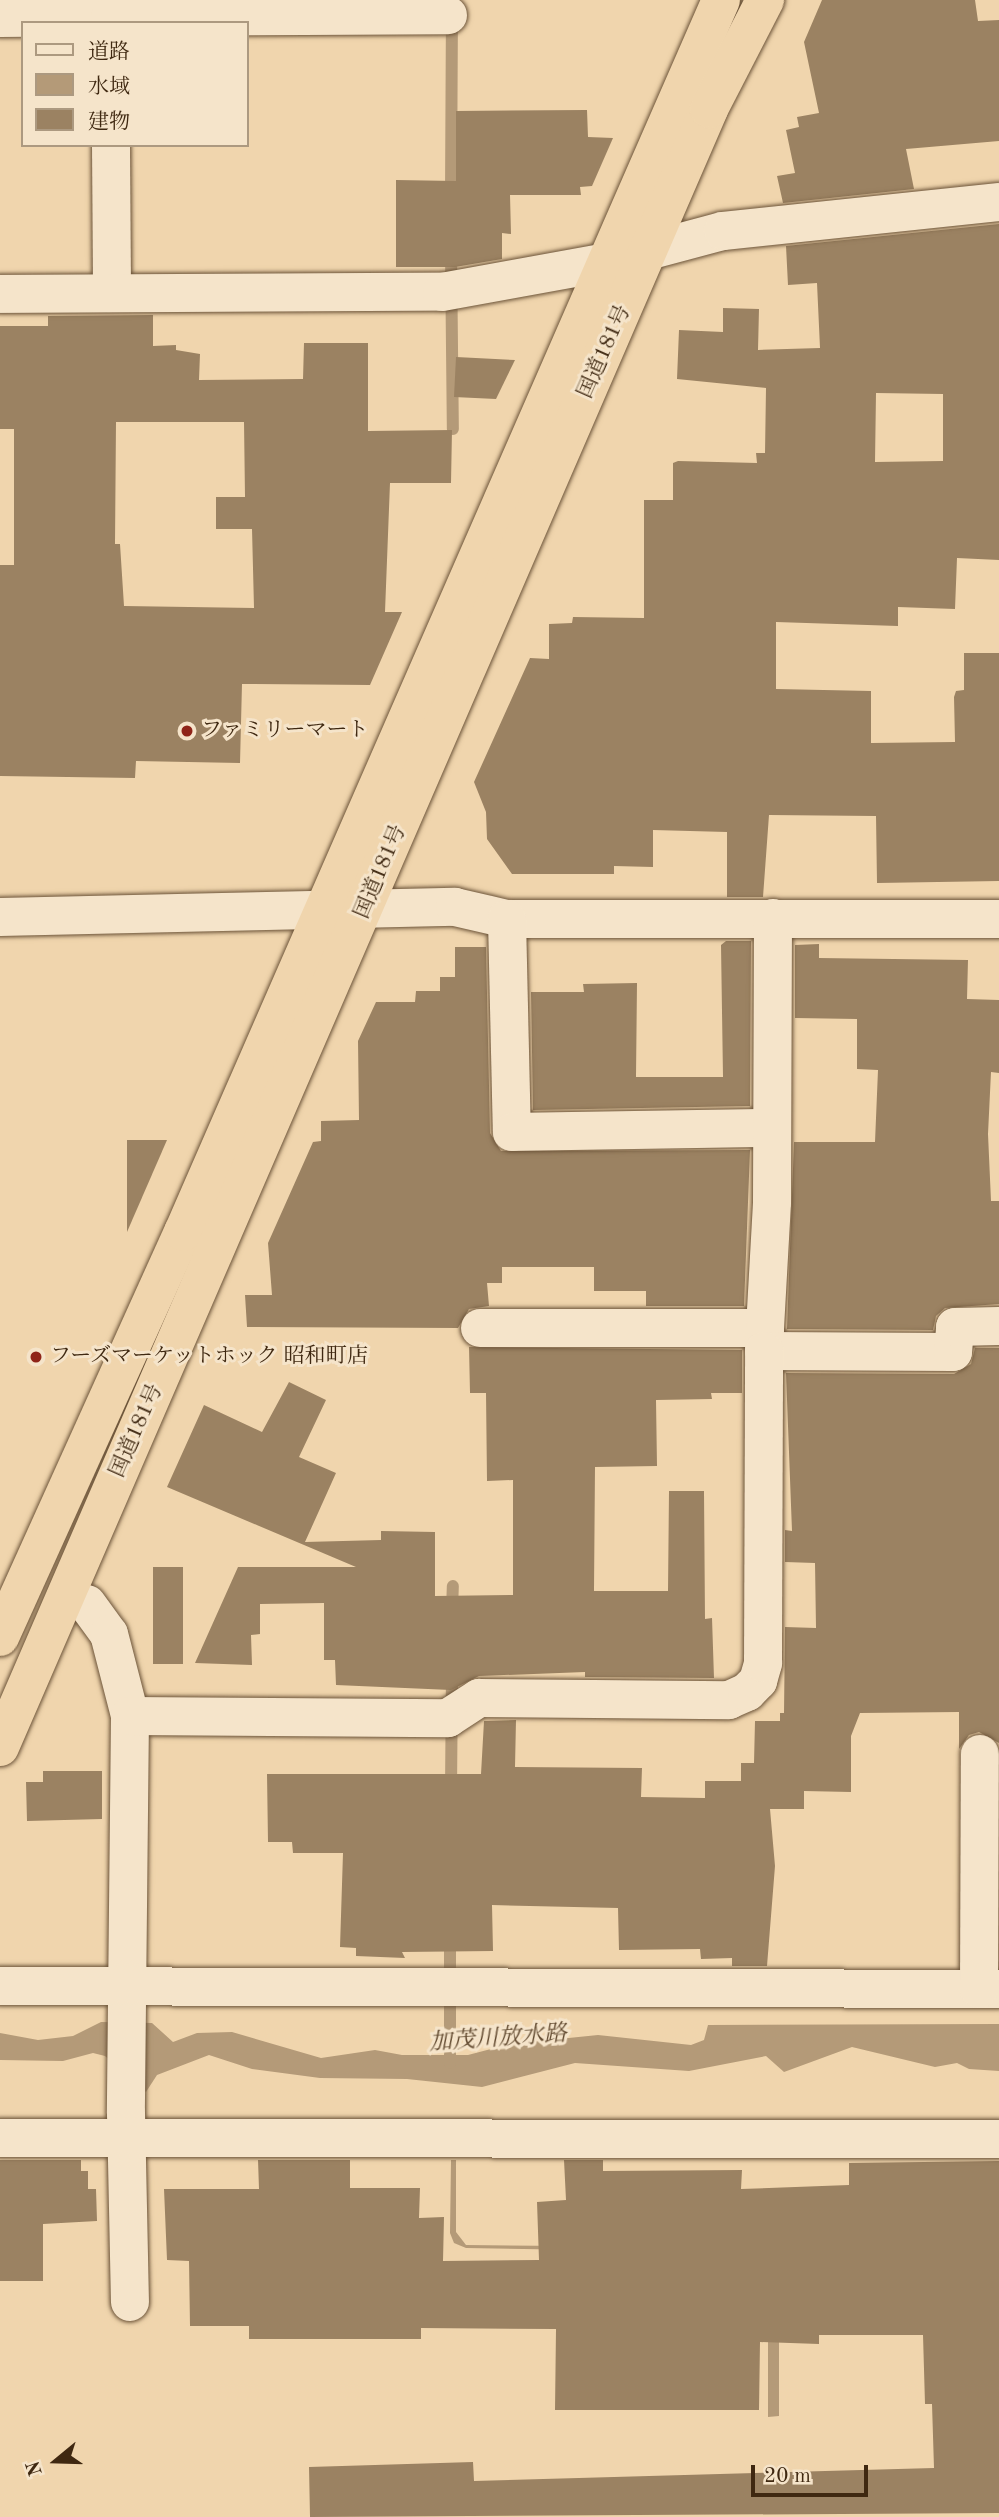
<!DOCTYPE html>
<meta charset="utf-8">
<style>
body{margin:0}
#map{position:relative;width:999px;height:2517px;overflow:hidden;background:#f0d5ad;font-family:"Old Standard TT","Noto Serif JP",serif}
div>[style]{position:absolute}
.water>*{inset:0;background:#b49a78}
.stream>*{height:12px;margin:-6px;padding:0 6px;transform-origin:6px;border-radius:6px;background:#b49a78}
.building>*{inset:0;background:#9b8262;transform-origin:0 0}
.roads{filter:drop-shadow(0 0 2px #6b5338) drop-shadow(0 0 2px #6b5338)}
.street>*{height:38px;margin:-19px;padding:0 19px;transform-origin:19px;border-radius:19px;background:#f5e4ca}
.highway>*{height:38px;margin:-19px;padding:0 19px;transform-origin:19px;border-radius:19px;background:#f0d5ad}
.dots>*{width:19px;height:19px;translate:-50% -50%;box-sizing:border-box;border:4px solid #f5e4ca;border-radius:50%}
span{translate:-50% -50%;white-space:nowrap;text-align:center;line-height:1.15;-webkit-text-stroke:6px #f5e4ca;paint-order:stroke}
.street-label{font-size:21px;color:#3f2811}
.poi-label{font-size:21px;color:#3f2811}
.left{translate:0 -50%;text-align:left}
.water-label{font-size:23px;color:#624a30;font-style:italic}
.legend{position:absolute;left:21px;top:21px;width:228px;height:126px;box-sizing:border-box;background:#f5e4ca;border:2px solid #ac9980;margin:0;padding:9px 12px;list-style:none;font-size:21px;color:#3f2811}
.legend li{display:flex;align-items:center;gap:14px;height:35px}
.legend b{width:35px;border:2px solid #ac9980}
.north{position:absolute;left:21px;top:2426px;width:70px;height:70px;-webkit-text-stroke:5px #f5e4ca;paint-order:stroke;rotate:251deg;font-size:19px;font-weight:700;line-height:28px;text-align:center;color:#3f2811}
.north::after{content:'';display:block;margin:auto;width:24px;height:32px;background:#3f2811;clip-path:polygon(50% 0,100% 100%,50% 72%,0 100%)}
.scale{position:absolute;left:751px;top:2465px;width:117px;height:32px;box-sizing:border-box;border:4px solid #3f2811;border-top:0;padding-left:9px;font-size:21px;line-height:24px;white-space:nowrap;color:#3f2811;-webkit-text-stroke:5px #f5e4ca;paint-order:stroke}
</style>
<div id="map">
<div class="water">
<i style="clip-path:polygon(101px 2022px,152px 2023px,173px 2042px,197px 2033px,232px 2032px,321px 2058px,375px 2050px,402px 2055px,468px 2055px,510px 2044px,598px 2035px,691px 2045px,704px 2040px,708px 2025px,999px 2024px,999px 2071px,969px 2069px,957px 2063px,935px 2067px,852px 2047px,784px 2072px,766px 2056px,689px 2071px,575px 2063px,482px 2087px,407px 2079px,320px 2078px,252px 2069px,209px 2055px,157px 2075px,146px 2092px,105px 2056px,93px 2053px,63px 2061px,0 2060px,0 2033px,38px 2040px,73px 2036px)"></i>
<i style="clip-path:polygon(451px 2160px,456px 2160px,456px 2232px,466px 2245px,779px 2248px,779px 2416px,768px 2417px,768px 2253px,466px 2248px,454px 2243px,450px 2233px)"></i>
</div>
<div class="stream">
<i style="left:451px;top:196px;width:178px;rotate:-89.7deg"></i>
<i style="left:451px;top:252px;width:177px;rotate:89.4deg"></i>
<i style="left:452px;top:1610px;width:24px;rotate:-88deg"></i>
<i style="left:451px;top:1789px;width:115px;rotate:-89.5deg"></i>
<i style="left:450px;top:2063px;width:126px;rotate:-90deg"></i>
</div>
<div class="building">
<i style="clip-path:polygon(822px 0,975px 0,978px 21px,999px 20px,999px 141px,906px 149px,914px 189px,783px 203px,777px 176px,795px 173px,786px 130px,799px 127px,797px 117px,819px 113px,804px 42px)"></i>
<i style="clip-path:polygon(587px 110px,588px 137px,613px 138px,592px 186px,580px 187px,581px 195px,510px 195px,511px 234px,502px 233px,502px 259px,455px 267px,396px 267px,396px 180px,456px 181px,456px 111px)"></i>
<i style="clip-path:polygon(evenodd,999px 224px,999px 560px,957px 558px,955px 609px,898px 607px,898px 626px,776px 622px,776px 689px,871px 691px,871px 743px,955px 742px,954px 697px,956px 691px,964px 690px,964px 653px,999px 653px,999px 881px,877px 883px,876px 816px,769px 815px,763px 897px,727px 897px,727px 832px,653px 830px,653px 867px,614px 866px,614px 874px,512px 874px,487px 839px,486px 812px,474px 782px,530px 658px,549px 659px,549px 624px,572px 623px,573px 617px,644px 618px,644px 500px,673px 500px,673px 463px,678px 461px,757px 463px,756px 453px,765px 453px,766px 388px,677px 379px,679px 330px,723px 332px,723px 308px,759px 309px,758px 350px,820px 348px,817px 283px,788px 285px,786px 246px,999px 224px,876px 393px,943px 394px,943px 461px,875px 462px,876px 393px)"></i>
<i style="clip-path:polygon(evenodd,153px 315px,153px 346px,176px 345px,176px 350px,200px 354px,199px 380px,303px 379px,304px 343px,368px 343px,368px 431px,452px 430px,451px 483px,390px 483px,385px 612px,402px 612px,370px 685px,242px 684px,240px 763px,136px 761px,135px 778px,0 776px,0 565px,14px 565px,14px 429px,0 429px,0 326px,48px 326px,48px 316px,153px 315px,116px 422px,244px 422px,245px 497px,216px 497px,216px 529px,252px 529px,254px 608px,124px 606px,120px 544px,115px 544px,116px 422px)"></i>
<i style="clip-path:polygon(456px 357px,515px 360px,496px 399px,454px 397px)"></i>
<i style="clip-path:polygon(726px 941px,751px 941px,750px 1106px,533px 1110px,531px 992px,584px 992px,583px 984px,637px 983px,636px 1077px,723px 1077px,721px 945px)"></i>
<i style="clip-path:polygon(819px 944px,819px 958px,968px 960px,967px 999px,999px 1000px,999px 1073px,991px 1072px,988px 1134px,991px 1201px,999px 1201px,999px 1304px,945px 1308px,936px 1316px,933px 1330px,787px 1329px,794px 1142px,875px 1142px,878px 1070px,857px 1069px,857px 1019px,795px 1018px,795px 945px)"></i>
<i style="clip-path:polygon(455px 947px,486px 947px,490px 1133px,501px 1151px,750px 1150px,744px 1306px,646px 1306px,646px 1291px,594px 1291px,594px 1267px,502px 1267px,502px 1283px,487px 1283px,489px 1306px,469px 1309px,458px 1328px,247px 1327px,245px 1295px,272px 1295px,268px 1243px,313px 1142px,321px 1141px,321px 1121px,359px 1120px,358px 1041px,376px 1002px,415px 1002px,416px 991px,440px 991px,440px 977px,455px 977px)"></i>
<i style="clip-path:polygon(127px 1140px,167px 1140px,127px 1232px)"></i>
<i style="clip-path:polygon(469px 1347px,742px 1350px,742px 1393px,711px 1393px,712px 1399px,656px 1400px,657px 1466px,595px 1467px,594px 1591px,668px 1591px,669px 1491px,704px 1491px,705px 1619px,712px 1618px,714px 1678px,585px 1677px,585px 1672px,479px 1676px,451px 1690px,336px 1685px,335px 1660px,324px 1660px,324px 1603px,260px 1604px,260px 1634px,251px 1635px,252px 1665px,195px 1663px,238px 1567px,356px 1567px,167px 1487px,204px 1405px,262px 1432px,289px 1382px,326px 1400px,299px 1457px,336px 1473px,305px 1542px,381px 1540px,381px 1531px,435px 1532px,435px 1596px,513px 1595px,513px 1480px,487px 1481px,486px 1393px,470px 1393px)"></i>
<i style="clip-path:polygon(975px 1348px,999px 1348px,999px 1743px,979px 1732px,969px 1735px,959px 1749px,959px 1712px,860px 1713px,851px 1736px,851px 1792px,804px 1791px,804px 1809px,770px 1809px,775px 1866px,767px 1966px,732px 1966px,732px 1958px,701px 1959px,700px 1949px,619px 1950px,618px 1908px,492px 1905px,493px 1951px,402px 1952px,405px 1958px,356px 1956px,356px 1948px,340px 1947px,343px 1853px,293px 1853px,292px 1842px,268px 1842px,267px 1774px,481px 1774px,484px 1721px,516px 1720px,515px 1767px,642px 1768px,641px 1797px,705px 1798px,705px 1781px,741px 1781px,741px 1763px,754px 1763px,755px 1721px,780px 1721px,780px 1713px,784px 1713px,785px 1627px,816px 1628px,815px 1563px,785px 1562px,785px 1530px,792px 1531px,786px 1373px,954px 1374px,971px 1364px)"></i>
<i style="left:153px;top:1567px;width:30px;height:97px"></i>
<i style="clip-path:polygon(43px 1771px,102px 1771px,102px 1819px,27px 1821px,26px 1782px,43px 1782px)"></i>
<i style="clip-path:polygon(0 2160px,81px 2160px,81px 2171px,88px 2171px,88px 2189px,96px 2189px,97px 2221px,43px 2224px,43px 2281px,0 2281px)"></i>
<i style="clip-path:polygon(258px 2160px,350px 2160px,350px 2188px,420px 2188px,419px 2218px,444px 2217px,443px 2261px,539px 2260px,537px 2202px,566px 2200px,564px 2160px,603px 2160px,603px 2171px,742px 2170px,741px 2189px,849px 2185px,849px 2163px,999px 2161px,999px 2513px,310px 2517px,309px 2467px,473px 2462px,474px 2481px,934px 2468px,932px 2404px,925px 2404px,923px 2335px,819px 2335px,819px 2344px,760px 2342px,759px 2410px,555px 2410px,556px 2329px,421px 2328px,421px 2339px,249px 2339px,249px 2326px,190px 2326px,189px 2261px,167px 2260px,164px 2189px,259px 2189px)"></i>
</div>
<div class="roads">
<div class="street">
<i style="left:0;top:18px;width:110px;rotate:-0.5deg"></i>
<i style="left:110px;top:23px;width:6px;rotate:-90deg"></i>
<i style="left:110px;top:17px;width:338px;rotate:-0.3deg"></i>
<i style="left:111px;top:145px;width:148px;rotate:89.6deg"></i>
<i style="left:0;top:294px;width:442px;rotate:-0.3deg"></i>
<i style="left:442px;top:292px;width:168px;rotate:-10.3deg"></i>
<i style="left:607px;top:262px;width:120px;rotate:-15deg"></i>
<i style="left:723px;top:231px;width:278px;rotate:-6deg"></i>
<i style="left:0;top:917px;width:455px;rotate:-1.3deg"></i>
<i style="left:455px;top:907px;width:53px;rotate:13deg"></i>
<i style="left:507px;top:919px;width:492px"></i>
<i style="left:507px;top:919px;width:213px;rotate:88.7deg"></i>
<i style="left:512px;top:1132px;width:260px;rotate:-0.9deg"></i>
<i style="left:480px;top:1328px;width:285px"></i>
<i style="left:765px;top:1328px;width:126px;rotate:-86.8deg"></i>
<i style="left:772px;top:1202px;width:284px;rotate:-89.8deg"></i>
<i style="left:765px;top:1328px;width:23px;rotate:92deg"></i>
<i style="left:764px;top:1351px;width:189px;rotate:0.3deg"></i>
<i style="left:953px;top:1352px;width:25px;rotate:-85deg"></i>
<i style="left:955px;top:1327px;width:44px;rotate:-1.3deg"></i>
<i style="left:87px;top:1604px;width:37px;rotate:54deg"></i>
<i style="left:109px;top:1634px;width:85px;rotate:75.6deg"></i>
<i style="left:130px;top:1716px;width:397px;rotate:90.6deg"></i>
<i style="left:126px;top:2113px;width:189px;rotate:88.8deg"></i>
<i style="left:130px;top:1716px;width:318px;rotate:0.4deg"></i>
<i style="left:448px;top:1718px;width:37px;rotate:-33deg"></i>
<i style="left:479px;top:1698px;width:250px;rotate:0.5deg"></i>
<i style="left:729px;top:1700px;width:20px;rotate:-24deg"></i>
<i style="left:747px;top:1692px;width:16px;rotate:-45deg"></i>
<i style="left:758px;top:1681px;width:19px;rotate:-74deg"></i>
<i style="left:763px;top:1663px;width:312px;rotate:-89.8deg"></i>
<i style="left:0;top:1986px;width:999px;rotate:0.17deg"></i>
<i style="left:979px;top:1989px;width:235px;rotate:-89.8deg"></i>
<i style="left:0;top:2138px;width:999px;rotate:0.06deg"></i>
</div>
<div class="highway">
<i style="left:0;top:1637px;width:444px;rotate:-65.7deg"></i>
<i style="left:183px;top:1232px;width:1344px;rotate:-66.41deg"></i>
<i style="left:0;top:1747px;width:1785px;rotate:-66.59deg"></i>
<i style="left:709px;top:109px;width:123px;rotate:-62.8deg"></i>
</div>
</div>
<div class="dots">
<i style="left:187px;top:731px;background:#8f2418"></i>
<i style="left:36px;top:1357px;background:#8f2418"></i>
</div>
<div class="street-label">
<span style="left:605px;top:352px;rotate:-66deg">国道181号</span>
<span style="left:381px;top:872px;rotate:-67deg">国道181号</span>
<span style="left:137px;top:1431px;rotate:-66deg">国道181号</span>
</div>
<div class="poi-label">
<span class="left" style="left:201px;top:731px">ファミリーマート</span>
<span class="left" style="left:50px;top:1357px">フーズマーケットホック 昭和町店</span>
</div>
<div class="water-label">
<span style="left:498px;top:2039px;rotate:-4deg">加茂川放水路</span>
</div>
<ul class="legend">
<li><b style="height:9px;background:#f5e4ca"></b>道路</li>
<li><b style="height:19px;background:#b49a78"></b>水域</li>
<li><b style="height:19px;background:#9b8262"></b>建物</li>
</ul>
<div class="north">N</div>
<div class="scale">20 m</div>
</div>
